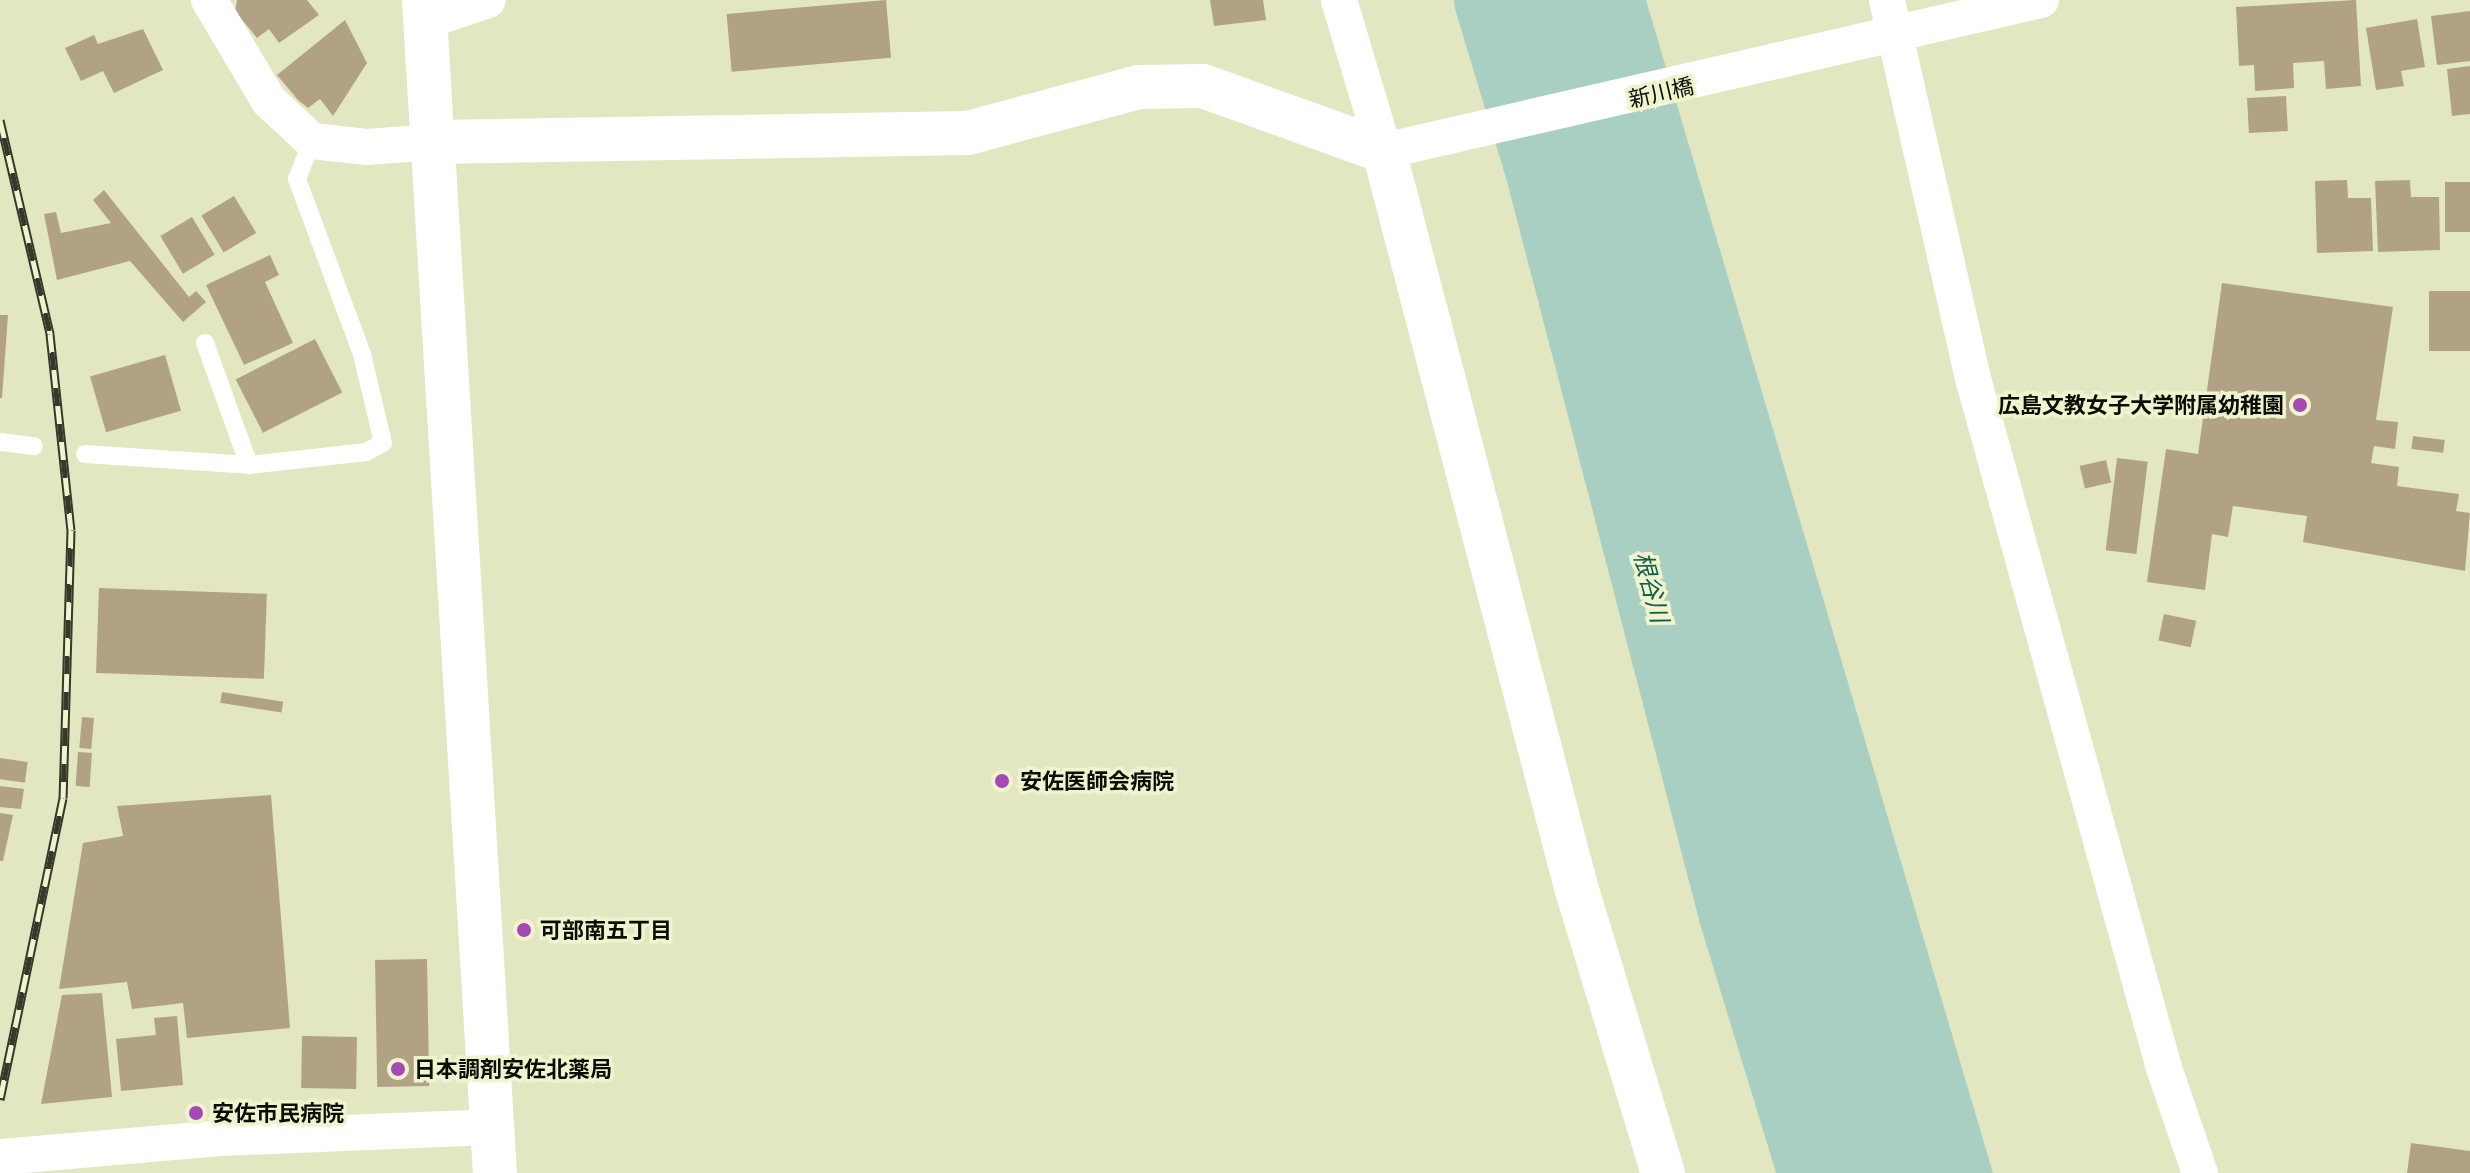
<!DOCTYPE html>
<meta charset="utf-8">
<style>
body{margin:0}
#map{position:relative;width:2470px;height:1173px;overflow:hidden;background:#e2e7c2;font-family:"Open Sans","Noto Sans JP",sans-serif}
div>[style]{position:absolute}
.water>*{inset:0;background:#a9cec2}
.river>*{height:76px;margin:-38px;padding:0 38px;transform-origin:38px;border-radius:38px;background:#a9cec2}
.building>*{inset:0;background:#b1a286;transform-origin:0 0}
.service>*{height:18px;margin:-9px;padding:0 9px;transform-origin:9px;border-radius:9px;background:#fff}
.minor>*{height:36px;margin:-18px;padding:0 18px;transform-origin:18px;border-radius:18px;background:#fff}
.tertiary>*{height:44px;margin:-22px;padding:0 22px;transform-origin:22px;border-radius:22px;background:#fff}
.rail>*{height:9px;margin-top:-4.5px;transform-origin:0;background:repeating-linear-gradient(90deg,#eff4cf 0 18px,#363829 0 36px);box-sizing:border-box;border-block:2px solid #363829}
.dots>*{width:22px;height:22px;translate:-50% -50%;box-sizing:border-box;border:4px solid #eff4cf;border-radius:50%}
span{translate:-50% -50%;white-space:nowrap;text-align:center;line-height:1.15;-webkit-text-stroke:7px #eff4cf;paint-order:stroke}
.street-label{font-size:22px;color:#0c0d03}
.poi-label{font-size:22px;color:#0c0d03;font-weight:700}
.right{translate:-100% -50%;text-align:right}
.left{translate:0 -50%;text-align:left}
.water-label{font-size:24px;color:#125a4a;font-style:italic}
</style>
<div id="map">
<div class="water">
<i style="clip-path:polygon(1509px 0,1646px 0,1993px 1173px,1835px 1173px)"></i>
</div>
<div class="river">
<i style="left:1492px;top:0;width:177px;rotate:73.2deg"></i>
<i style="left:1543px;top:169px;width:771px;rotate:75.42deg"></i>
<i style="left:1737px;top:915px;width:270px;rotate:73deg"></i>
</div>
<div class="building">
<i style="clip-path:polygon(237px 0,307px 0,319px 15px,279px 43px,269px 29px,257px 38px,235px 11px)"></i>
<i style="left:886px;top:0;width:58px;height:160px;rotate:85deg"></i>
<i style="clip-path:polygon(1210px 0,1263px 0,1266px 20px,1214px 26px)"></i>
<i style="clip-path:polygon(2356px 0,2361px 86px,2326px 89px,2324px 61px,2293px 63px,2294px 88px,2255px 91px,2254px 65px,2239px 66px,2236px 7px)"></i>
<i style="clip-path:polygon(2470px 11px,2470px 61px,2437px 65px,2431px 16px)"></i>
<i style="clip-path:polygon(2417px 19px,2425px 67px,2401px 71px,2404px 86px,2376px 90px,2366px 28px)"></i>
<i style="clip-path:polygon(345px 20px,367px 63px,333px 116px,320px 99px,308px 108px,298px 100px,277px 75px)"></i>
<i style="clip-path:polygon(143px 29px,163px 70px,114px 93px,103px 71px,81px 81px,65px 48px,94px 35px,98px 44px)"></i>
<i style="clip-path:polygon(2470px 66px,2470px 114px,2452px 116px,2447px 69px)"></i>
<i style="left:2286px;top:96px;width:35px;height:39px;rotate:87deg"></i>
<i style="clip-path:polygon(2347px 180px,2348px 198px,2371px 198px,2373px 251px,2317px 253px,2315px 181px)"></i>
<i style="clip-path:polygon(2410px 180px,2411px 197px,2439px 197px,2440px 250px,2378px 252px,2375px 181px)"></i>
<i style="left:2445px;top:182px;width:25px;height:50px"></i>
<i style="clip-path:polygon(104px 190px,189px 297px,196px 291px,206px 302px,183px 322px,130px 261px,57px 280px,44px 214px,56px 212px,61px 233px,111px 223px,93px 200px)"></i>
<i style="left:234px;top:196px;width:43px;height:38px;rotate:59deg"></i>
<i style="left:192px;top:217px;width:44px;height:37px;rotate:59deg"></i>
<i style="clip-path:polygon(270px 255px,279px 275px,265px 282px,293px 343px,244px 365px,206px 285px)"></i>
<i style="clip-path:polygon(2222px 283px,2393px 307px,2376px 420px,2398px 422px,2395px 449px,2374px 446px,2371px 463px,2399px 467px,2397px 486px,2459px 494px,2456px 511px,2470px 513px,2465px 571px,2303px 542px,2307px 516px,2233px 506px,2228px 537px,2212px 534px,2205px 590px,2147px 582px,2166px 449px,2198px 454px)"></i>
<i style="left:2470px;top:291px;width:60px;height:41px;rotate:90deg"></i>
<i style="clip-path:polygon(0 315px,8px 315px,2px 398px,0 398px)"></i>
<i style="left:315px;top:339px;width:60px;height:89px;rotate:63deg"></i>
<i style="left:165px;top:355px;width:58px;height:78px;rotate:74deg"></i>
<i style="left:2413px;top:436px;width:32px;height:13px;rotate:7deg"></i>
<i style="left:2117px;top:458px;width:31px;height:93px;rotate:7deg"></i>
<i style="left:2106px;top:460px;width:23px;height:27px;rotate:77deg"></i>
<i style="left:99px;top:588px;width:168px;height:85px;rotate:2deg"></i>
<i style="left:2164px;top:614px;width:33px;height:27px;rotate:12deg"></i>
<i style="left:222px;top:692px;width:62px;height:11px;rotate:9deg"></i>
<i style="left:82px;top:717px;width:12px;height:31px;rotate:5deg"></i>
<i style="left:78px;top:752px;width:14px;height:34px;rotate:4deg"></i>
<i style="left:0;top:758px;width:28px;height:21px;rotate:8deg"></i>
<i style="clip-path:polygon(0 786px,24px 789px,21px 809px,0 807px)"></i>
<i style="clip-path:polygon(271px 795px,290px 1028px,187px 1038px,183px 1003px,132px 1009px,127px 982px,59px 989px,83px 843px,123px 836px,117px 806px)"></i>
<i style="clip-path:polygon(0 813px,13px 815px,3px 861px,0 861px)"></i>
<i style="left:427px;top:959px;width:127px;height:52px;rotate:89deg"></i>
<i style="clip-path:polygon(102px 993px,112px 1097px,41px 1104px,62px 995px)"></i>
<i style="clip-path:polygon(177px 1016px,183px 1085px,121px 1091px,116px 1039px,156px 1035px,154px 1018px)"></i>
<i style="left:302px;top:1036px;width:55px;height:52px;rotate:1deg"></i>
<i style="clip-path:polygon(2411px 1143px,2470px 1151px,2470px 1173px,2407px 1173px)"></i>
</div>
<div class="service">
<i style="left:205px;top:343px;width:130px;rotate:70.2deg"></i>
<i style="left:0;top:442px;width:34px;rotate:7deg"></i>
<i style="left:85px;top:454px;width:164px;rotate:3.8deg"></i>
<i style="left:249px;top:465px;width:118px;rotate:-6.3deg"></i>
<i style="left:366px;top:452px;width:19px;rotate:-28deg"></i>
<i style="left:383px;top:443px;width:91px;rotate:-103.3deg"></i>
<i style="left:362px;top:354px;width:187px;rotate:-110.4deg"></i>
<i style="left:297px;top:179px;width:41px;rotate:-68.5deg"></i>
</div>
<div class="minor">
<i style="left:209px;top:0;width:117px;rotate:59.3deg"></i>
<i style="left:269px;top:101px;width:59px;rotate:42.9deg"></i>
<i style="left:312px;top:141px;width:54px;rotate:6.3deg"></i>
<i style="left:366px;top:147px;width:71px;rotate:-4deg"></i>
<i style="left:1339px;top:0;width:158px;rotate:73.4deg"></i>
<i style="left:1887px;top:0;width:392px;rotate:77.2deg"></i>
<i style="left:1974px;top:382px;width:712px;rotate:74.52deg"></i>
<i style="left:2164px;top:1068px;width:111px;rotate:71.1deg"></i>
<i style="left:426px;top:21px;width:65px;rotate:-18.7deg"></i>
<i style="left:1384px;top:151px;width:674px;rotate:-12.94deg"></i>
<i style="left:0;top:1157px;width:221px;rotate:-4.9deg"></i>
<i style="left:220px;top:1138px;width:271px;rotate:-2.3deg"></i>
</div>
<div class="tertiary">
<i style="left:424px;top:0;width:1175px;rotate:86.54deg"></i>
<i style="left:437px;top:142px;width:531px;rotate:-0.97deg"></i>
<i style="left:968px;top:133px;width:177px;rotate:-15.1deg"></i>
<i style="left:1139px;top:87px;width:64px;rotate:-0.9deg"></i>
<i style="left:1203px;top:86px;width:192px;rotate:19.8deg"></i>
<i style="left:1384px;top:151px;width:761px;rotate:75.38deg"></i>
<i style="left:1576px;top:887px;width:299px;rotate:73.1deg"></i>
</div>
<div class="rail">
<i style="left:0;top:120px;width:220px;rotate:76.8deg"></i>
<i style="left:50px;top:334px;width:197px;rotate:83.9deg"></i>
<i style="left:71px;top:530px;width:268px;rotate:91.7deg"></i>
<i style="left:63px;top:798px;width:308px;rotate:101.8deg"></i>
</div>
<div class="dots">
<i style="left:2300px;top:405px;background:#a54ab4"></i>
<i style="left:1002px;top:781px;background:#a54ab4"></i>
<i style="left:524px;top:930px;background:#a54ab4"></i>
<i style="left:398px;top:1069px;background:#a54ab4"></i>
<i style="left:196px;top:1113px;background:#a54ab4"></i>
</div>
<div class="street-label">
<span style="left:1661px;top:92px;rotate:-13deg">新川橋</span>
</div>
<div class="poi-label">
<span class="right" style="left:2284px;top:405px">広島文教女子大学附属幼稚園</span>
<span class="left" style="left:1020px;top:781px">安佐医師会病院</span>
<span class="left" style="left:540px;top:930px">可部南五丁目</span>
<span class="left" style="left:414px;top:1069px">日本調剤安佐北薬局</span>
<span class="left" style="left:212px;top:1113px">安佐市民病院</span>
</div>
<div class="water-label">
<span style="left:1652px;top:587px;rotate:75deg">根谷川</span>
</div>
</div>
